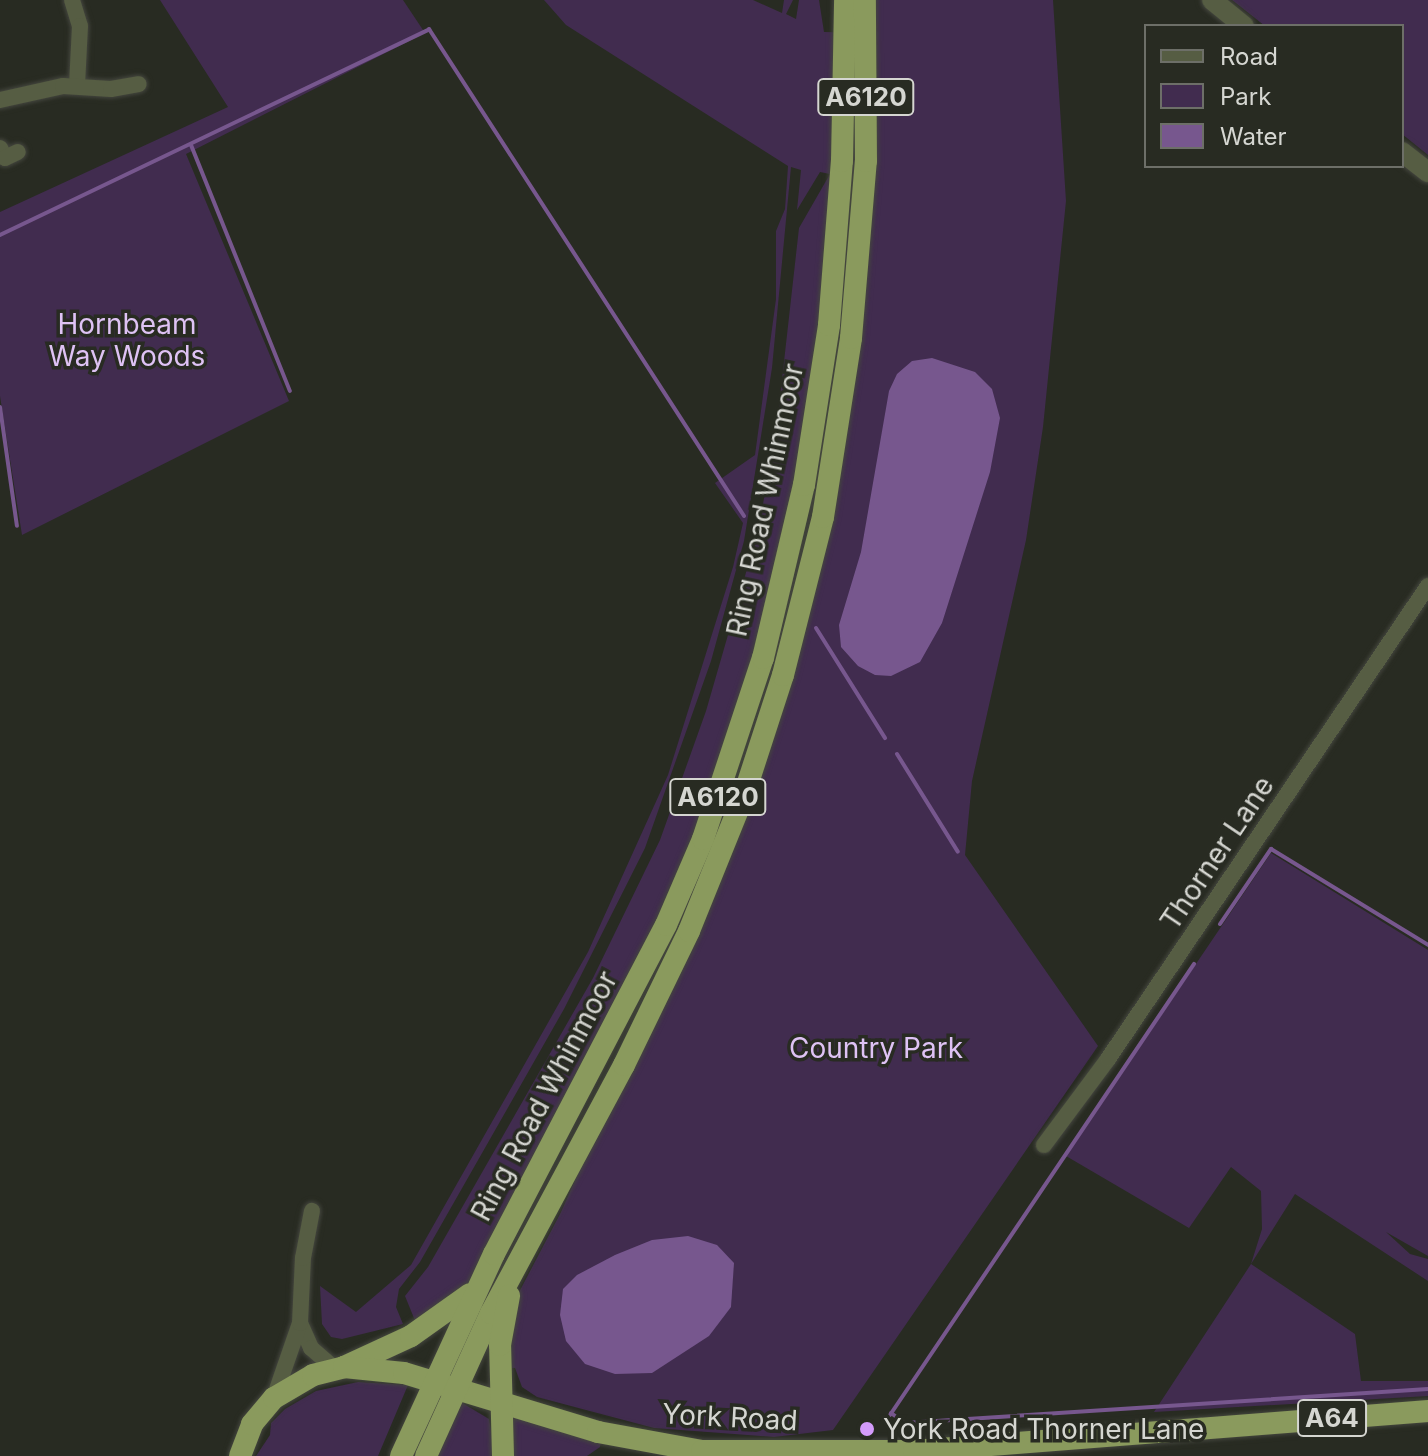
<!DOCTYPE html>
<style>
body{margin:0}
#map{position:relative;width:1428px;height:1456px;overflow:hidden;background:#282b22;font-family:Inter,sans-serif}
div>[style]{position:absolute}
.green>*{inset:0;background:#412c4f}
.water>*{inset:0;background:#77578e}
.stream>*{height:4px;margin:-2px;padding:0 2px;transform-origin:2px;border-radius:2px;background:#77578e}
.roads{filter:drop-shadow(0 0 2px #44463e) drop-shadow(0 0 2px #44463e)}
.minor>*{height:16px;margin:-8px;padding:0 8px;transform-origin:8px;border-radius:8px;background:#565d43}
.tertiary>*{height:20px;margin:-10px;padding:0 10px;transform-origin:10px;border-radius:10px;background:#565d43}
.trunk>*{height:22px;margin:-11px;padding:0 11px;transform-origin:11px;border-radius:11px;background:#8a9a5d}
.dots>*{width:22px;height:22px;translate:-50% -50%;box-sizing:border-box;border:4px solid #282b22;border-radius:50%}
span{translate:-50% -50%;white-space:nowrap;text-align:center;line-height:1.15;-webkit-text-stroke:7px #282b22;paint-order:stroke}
.shield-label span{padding:2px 6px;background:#282b22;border:2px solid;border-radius:6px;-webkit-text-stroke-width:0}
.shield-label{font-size:26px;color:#d5d6d1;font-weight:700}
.park-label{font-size:28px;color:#dec2f4}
.street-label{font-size:28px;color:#d5d6d1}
.poi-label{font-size:28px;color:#d5d6d1}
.left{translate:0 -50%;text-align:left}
.legend{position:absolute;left:1144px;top:24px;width:260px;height:144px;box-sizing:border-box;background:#282b22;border:2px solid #6d6f68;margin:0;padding:10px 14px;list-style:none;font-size:24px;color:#d5d6d1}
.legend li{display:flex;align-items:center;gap:16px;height:40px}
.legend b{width:40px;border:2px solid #6d6f68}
</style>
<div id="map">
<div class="green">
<i style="clip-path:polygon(160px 0,403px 0,425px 33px,186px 154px,289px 401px,22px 535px,0 396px,0 212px,228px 107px)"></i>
<i style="clip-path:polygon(544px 0,753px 0,782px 13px,784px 0,793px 0,786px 14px,796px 19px,799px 0,819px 0,824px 32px,875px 33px,875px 0,1053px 0,1066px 201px,1043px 427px,1026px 540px,972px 781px,965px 855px,1098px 1046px,833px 1430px,774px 1437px,654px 1428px,537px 1397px,522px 1387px,515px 1368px,507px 1368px,517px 1296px,561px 1212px,775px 726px,872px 181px,831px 174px,818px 349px,785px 545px,727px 748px,672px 893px,469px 1283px,418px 1328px,405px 1296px,428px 1267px,593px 978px,660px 840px,706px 711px,758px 531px,776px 433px,799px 228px,830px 174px,820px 172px,797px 210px,801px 170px,791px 167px,772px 368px,744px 541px,711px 661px,645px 848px,564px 1009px,420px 1262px,399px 1289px,396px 1307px,403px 1324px,342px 1339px,331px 1337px,322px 1324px,320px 1286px,356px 1312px,411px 1265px,588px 952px,668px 775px,733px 567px,743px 523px,715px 483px,755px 455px,776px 299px,776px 231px,785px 209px,788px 166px,566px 25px)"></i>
<i style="clip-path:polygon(1232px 0,1428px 0,1428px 155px,1402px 134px,1402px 26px,1265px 26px)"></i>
<i style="clip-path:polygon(1271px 853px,1428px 950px,1428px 1256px,1386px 1232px,1410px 1254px,1428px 1259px,1428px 1281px,1295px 1194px,1251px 1264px,1355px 1334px,1361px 1381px,1428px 1381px,1428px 1396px,1154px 1412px,1251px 1264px,1262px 1229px,1261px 1191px,1231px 1167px,1189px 1228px,1066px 1156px)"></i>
<i style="clip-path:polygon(358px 1382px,408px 1385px,378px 1456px,256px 1456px,270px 1435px,271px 1423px,285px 1409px,316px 1391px)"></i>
<i style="clip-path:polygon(459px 1401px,489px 1419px,496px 1456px,437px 1456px)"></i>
<i style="clip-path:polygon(511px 1416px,601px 1442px,600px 1447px,587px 1456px,512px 1456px)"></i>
</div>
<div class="water">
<i style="clip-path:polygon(932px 358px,975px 372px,992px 389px,1000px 418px,990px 472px,942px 623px,920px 662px,891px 676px,875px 675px,858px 666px,841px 647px,839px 625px,861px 552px,889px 391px,897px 374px,912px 361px)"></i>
<i style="clip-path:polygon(688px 1236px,717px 1245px,734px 1263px,731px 1307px,709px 1336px,652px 1373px,615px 1374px,585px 1364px,566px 1341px,560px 1315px,563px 1289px,577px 1275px,615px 1255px,652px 1240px)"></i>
</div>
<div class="stream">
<i style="left:191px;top:145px;width:265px;rotate:68.1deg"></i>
<i style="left:0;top:235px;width:476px;rotate:-25.6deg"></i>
<i style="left:429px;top:29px;width:580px;rotate:57.1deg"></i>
<i style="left:0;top:407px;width:120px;rotate:81.9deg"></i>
<i style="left:816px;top:628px;width:130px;rotate:57.9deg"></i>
<i style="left:897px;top:754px;width:115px;rotate:58.1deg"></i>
<i style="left:1220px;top:924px;width:91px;rotate:-55.8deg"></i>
<i style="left:1271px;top:849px;width:184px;rotate:31.4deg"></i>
<i style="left:891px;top:1413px;width:17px;rotate:36deg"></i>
<i style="left:905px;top:1423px;width:524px;rotate:-3.72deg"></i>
<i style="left:890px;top:1415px;width:544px;rotate:-56.02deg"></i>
</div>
<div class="roads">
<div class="minor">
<i style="left:72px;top:0;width:27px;rotate:73deg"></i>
<i style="left:80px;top:26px;width:60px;rotate:92.9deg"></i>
<i style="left:0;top:100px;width:65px;rotate:-12.5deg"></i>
<i style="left:63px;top:86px;width:48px;rotate:3.6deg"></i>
<i style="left:111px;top:89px;width:28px;rotate:-10deg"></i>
<i style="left:0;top:148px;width:11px;rotate:63deg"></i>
<i style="left:5px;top:158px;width:14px;rotate:-25deg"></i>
<i style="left:1044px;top:1145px;width:107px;rotate:-53.3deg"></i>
<i style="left:1108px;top:1059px;width:571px;rotate:-55.92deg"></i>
<i style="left:300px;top:1323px;width:27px;rotate:66deg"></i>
<i style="left:311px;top:1348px;width:30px;rotate:41deg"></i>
<i style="left:274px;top:1398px;width:79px;rotate:-70.9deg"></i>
<i style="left:300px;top:1323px;width:65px;rotate:-87.4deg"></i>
<i style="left:303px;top:1258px;width:48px;rotate:-79.2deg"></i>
</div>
<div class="tertiary">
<i style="left:1212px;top:0;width:41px;rotate:39.1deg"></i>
<i style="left:1402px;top:152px;width:33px;rotate:38deg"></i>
</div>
<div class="trunk">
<i style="left:344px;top:1367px;width:74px;rotate:-24.8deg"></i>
<i style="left:411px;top:1336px;width:72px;rotate:-35.4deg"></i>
<i style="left:240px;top:1456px;width:34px;rotate:-69deg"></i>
<i style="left:252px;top:1424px;width:34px;rotate:-50deg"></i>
<i style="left:274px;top:1398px;width:45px;rotate:-30.5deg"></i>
<i style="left:313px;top:1375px;width:32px;rotate:-14deg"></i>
<i style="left:344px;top:1367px;width:60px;rotate:5.7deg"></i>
<i style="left:404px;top:1373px;width:203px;rotate:16.9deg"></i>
<i style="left:598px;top:1432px;width:106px;rotate:10.4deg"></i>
<i style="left:702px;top:1451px;width:212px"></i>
<i style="left:914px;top:1451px;width:516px;rotate:-4.45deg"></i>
<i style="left:401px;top:1456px;width:222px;rotate:-65.3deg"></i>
<i style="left:494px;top:1254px;width:371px;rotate:-62.4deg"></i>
<i style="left:666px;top:925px;width:94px;rotate:-66.7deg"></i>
<i style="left:703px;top:839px;width:191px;rotate:-71.7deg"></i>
<i style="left:763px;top:658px;width:178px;rotate:-76.7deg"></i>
<i style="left:804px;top:485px;width:162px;rotate:-81.1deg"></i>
<i style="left:829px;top:325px;width:165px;rotate:-85.5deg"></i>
<i style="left:842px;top:161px;width:161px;rotate:-88.9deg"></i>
<i style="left:426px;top:1456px;width:157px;rotate:-65.6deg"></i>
<i style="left:491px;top:1313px;width:281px;rotate:-61.8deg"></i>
<i style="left:624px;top:1065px;width:149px;rotate:-64.1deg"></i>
<i style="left:689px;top:931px;width:147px;rotate:-68deg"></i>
<i style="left:744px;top:795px;width:126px;rotate:-72deg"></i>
<i style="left:783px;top:675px;width:163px;rotate:-75.8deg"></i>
<i style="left:823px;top:517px;width:181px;rotate:-81.1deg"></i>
<i style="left:851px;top:338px;width:178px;rotate:-85.2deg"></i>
<i style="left:866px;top:161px;width:161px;rotate:-90.4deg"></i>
<i style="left:503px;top:1456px;width:111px;rotate:-91.5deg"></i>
<i style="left:500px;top:1345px;width:50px;rotate:-79.6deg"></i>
</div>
</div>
<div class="dots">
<i style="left:867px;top:1429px;background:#d49cfb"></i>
</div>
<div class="shield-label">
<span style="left:866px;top:97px">A6120</span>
<span style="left:718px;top:797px">A6120</span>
<span style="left:1332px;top:1418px">A64</span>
</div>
<div class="park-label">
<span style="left:127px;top:340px">Hornbeam<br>Way Woods</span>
<span style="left:876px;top:1048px">Country Park</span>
</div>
<div class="street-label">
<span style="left:765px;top:500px;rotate:-78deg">Ring Road Whinmoor</span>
<span style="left:1217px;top:853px;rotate:-56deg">Thorner Lane</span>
<span style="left:544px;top:1096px;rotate:-62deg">Ring Road Whinmoor</span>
<span style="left:730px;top:1417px;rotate:3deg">York Road</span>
</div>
<div class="poi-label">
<span class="left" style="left:883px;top:1429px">York Road Thorner Lane</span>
</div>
<ul class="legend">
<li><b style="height:10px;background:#565d43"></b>Road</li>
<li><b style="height:22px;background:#412c4f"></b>Park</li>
<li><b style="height:22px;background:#77578e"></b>Water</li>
</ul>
</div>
